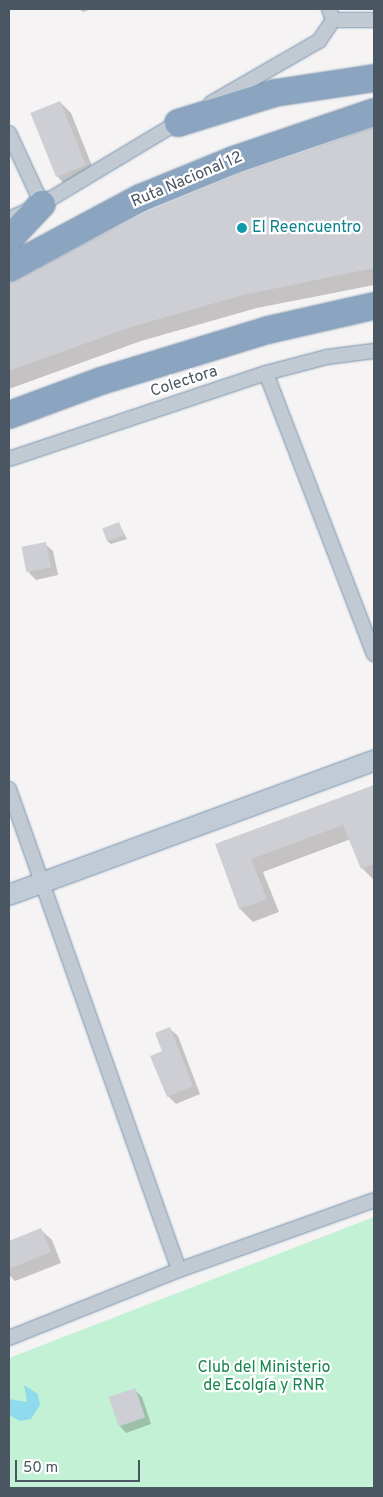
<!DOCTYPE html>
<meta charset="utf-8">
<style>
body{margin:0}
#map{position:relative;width:383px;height:1497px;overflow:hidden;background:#f5f3f3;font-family:Overpass,sans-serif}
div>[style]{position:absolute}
.green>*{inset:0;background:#c3f1d5}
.water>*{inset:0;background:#90daee}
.shadow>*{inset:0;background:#0003}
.building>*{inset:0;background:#cdcfd5;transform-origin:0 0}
.roads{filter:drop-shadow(0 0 1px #7690ad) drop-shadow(0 0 1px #7690ad)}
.street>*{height:14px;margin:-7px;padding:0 7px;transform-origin:7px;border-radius:7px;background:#c1cad2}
.secondary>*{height:20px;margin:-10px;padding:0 10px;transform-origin:10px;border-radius:10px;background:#c1cbd6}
.highway>*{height:26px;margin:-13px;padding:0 13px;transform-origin:13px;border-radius:13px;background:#8ba5c1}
.dots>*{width:14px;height:14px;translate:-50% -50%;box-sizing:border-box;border:2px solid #fff;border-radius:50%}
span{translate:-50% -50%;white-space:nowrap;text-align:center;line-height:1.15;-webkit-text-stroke:4.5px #fff;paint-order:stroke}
.street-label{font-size:16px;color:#4a5661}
.culture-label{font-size:16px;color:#0d838f}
.left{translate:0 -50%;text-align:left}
.park-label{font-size:16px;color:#17864f}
.frame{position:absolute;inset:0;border:10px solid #4a5661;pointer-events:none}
.scale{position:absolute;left:15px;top:1460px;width:125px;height:22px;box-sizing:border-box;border:2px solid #4a5661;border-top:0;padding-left:6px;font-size:15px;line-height:18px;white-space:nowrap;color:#4a5661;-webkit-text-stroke:4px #fff;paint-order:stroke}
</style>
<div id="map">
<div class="green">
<i style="clip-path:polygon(374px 1217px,374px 1488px,9px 1488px,9px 1358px)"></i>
</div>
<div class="water">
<i style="clip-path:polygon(24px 1385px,38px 1394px,40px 1405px,31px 1419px,20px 1421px,9px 1415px,9px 1399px,27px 1402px)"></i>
</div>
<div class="shadow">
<i style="clip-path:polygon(79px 9px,92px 9px,83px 12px)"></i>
<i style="clip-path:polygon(60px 102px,71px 113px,96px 176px,68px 188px,58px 177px)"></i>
<i style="clip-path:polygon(374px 127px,374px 285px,257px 308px,141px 341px,9px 389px,9px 286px,147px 213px,239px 175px)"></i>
<i style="clip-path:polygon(119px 524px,127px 539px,111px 544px,107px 541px)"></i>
<i style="clip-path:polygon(45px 544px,53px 551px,58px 575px,36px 580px,29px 573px)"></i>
<i style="clip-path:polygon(374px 786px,374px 880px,362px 868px,351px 839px,263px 872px,279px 912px,253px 922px,240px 909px,217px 845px)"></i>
<i style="clip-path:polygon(170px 1029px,178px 1036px,200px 1094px,176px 1104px,168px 1096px,163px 1052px)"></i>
<i style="clip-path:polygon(41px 1230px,52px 1240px,61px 1263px,15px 1281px,9px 1275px,9px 1242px)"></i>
<i style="clip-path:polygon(135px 1390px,142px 1397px,151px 1424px,126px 1433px,119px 1425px)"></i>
</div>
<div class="building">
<i style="left:60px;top:101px;width:69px;height:32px;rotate:68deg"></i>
<i style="clip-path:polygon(374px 128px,374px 268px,243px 295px,128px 328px,9px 371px,9px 283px,146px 212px,238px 174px)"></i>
<i style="left:119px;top:522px;width:14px;height:18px;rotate:69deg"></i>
<i style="left:46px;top:542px;width:26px;height:25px;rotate:79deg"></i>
<i style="clip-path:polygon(374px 785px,374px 864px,361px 869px,343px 825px,251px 859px,267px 899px,239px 909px,215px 844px)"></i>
<i style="clip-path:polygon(170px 1027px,193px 1086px,167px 1097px,150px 1056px,162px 1051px,155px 1033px)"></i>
<i style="clip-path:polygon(41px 1228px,51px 1252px,9px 1269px,9px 1241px)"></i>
<i style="left:135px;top:1388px;width:31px;height:28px;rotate:71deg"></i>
</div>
<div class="roads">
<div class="street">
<i style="left:333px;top:20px;width:41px"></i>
<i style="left:211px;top:103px;width:125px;rotate:-29.9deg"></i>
<i style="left:319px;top:41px;width:25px;rotate:-56deg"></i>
<i style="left:333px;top:20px;width:12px;rotate:-110deg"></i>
<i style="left:9px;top:133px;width:78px;rotate:65.1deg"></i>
<i style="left:9px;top:219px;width:36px;rotate:-24deg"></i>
<i style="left:42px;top:204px;width:163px;rotate:-31deg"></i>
<i style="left:266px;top:373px;width:301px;rotate:69deg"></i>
<i style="left:9px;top:459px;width:271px;rotate:-18.5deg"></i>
<i style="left:266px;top:373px;width:63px;rotate:-14.7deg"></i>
<i style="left:327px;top:357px;width:47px;rotate:-7.3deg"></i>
<i style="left:9px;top:789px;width:510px;rotate:70.54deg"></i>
<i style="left:9px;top:1338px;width:183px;rotate:-21.8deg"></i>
<i style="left:179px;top:1270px;width:207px;rotate:-19.7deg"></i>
</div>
<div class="secondary">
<i style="left:9px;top:895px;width:389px;rotate:-20.2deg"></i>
</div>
<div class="highway">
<i style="left:178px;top:123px;width:102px;rotate:-17.2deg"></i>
<i style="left:275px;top:93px;width:100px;rotate:-8.6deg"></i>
<i style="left:9px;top:239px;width:48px;rotate:-46.7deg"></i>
<i style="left:9px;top:268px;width:149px;rotate:-28.1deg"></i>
<i style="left:140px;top:198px;width:100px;rotate:-22.2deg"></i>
<i style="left:233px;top:160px;width:149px;rotate:-18.8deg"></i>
<i style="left:9px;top:415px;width:98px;rotate:-20.3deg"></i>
<i style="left:101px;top:381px;width:175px;rotate:-17deg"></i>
<i style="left:268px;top:330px;width:109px;rotate:-12.8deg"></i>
</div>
</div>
<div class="dots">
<i style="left:242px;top:228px;background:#0f9aa8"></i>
</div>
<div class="street-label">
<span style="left:187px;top:180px;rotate:-23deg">Ruta Nacional 12</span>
<span style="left:184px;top:382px;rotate:-18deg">Colectora</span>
</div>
<div class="culture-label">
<span class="left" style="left:252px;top:228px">El Reencuentro</span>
</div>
<div class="park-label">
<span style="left:264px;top:1377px">Club del Ministerio<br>de Ecolgía y RNR</span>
</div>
<div class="frame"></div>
<div class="scale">50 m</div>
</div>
